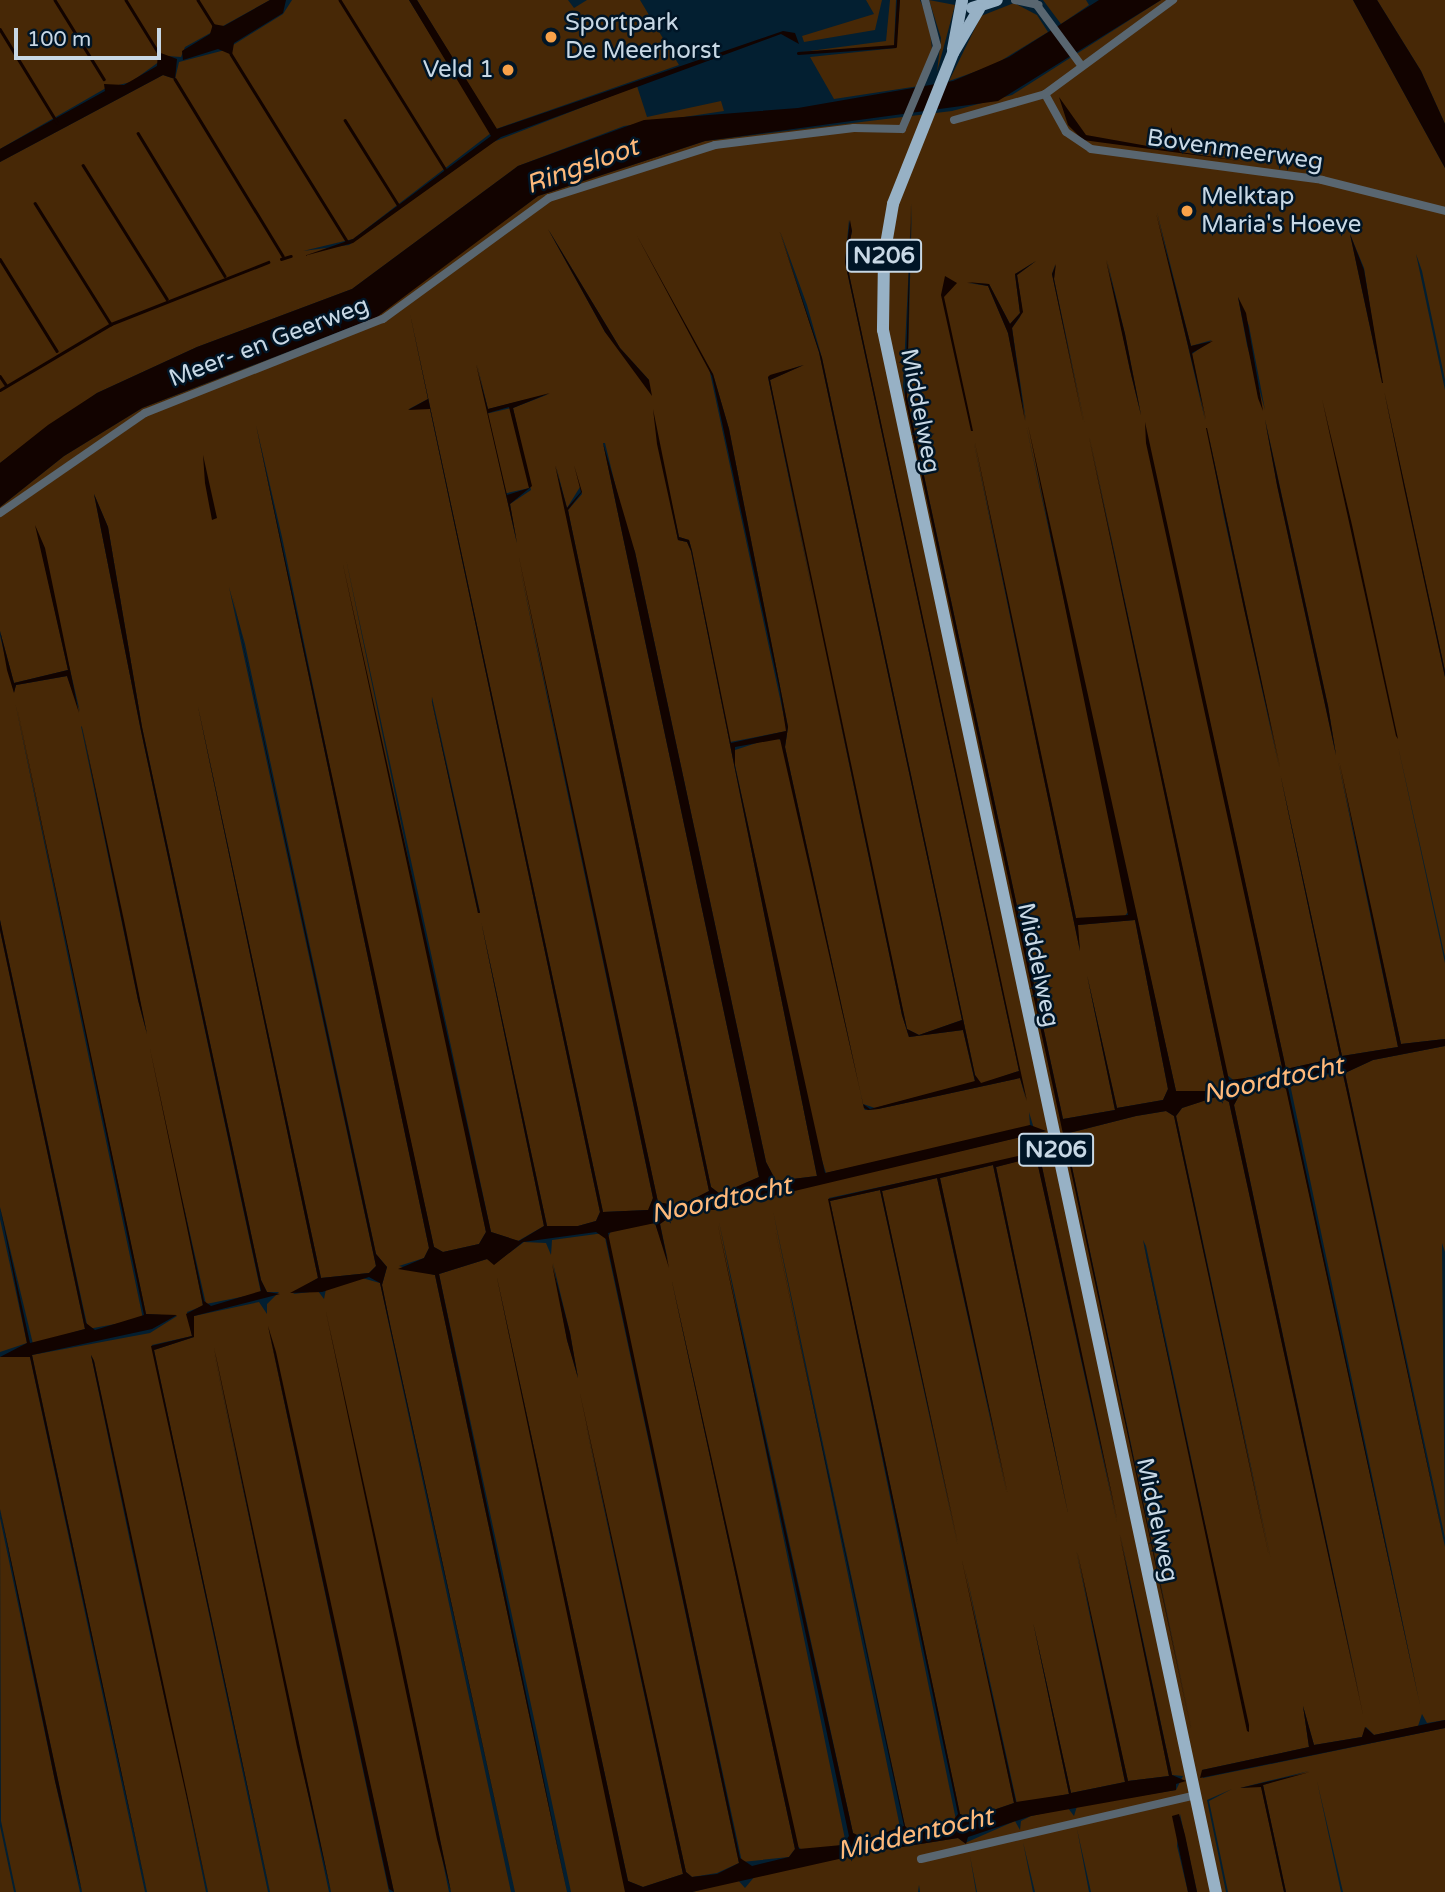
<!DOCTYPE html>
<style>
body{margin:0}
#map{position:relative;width:1445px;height:1892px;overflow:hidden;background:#031f31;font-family:"Varela Round",sans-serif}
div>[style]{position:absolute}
.green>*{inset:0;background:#472806;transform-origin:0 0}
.water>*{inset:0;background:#120300}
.stream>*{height:2.5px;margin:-1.25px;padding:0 1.25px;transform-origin:1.25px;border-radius:1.25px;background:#120300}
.street>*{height:8px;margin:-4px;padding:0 4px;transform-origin:4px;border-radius:4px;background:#596670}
.primary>*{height:12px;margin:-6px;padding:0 6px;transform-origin:6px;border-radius:6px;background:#97b1c5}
.dots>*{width:19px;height:19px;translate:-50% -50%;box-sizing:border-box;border:4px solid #001526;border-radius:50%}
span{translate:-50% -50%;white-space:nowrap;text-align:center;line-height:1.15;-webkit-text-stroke:5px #001526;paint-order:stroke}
.shield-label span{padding:2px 5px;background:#001526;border:2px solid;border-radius:5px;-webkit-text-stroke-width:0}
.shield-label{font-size:23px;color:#c8d8e5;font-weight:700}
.poi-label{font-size:24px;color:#c8d8e5}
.left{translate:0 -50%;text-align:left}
.right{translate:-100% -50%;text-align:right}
.street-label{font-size:24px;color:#c8d8e5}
.water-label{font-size:26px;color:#feb97a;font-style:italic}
.scale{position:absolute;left:14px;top:28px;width:147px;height:32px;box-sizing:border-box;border:4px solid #c8d8e5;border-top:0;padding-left:9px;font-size:21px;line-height:24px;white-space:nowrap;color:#c8d8e5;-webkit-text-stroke:5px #001526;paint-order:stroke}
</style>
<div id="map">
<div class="green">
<i style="clip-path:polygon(0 0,270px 0,185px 47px,181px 57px,167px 56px,131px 82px,106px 88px,0 149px)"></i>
<i style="clip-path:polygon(292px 0,409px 0,491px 133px,353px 239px,303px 251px,349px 245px,493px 142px,637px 86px,647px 117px,721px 101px,724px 111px,624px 126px,518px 166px,352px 289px,197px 347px,97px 393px,0 463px,0 162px,163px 75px,175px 79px,179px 62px,225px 50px,283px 14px)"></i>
<i style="clip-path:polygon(417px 0,568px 0,574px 8px,587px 0,640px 0,679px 65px,496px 129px)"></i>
<i style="clip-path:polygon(866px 0,882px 0,875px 30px,804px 42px,802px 36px,874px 14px)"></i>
<i style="clip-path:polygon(890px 0,896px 0,894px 46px,802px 52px,886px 41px)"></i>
<i style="clip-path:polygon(900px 0,920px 0,929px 21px,932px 49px,919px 86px,834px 99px,810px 57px,896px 48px)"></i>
<i style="clip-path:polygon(929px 0,955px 5px,937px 72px,941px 38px)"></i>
<i style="clip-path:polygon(1043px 0,1086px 0,1089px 5px,1061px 24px)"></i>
<i style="clip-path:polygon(evenodd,1161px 0,1353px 0,1445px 168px,1445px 380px,1422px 271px,1416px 254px,1445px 390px,1445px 671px,1384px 391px,1445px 677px,1445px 957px,1398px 746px,1445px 963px,1445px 1039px,1401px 1044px,1338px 761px,1398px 1047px,1342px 1056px,1280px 773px,1340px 1057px,1286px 1069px,1144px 422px,1282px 1067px,1236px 1082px,1227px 1075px,1089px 434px,1225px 1081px,1217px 1092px,1176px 1091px,1026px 425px,1131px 908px,1124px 917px,1076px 918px,973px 439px,1080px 951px,1077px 925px,1135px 920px,1168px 1089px,1163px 1100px,1117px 1108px,1087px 975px,1115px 1110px,1063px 1119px,907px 397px,912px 203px,903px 387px,1194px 1740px,1065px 1134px,1136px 1116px,1166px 1111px,1174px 1116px,1271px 1560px,1176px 1116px,1182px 1108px,1218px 1096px,1229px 1102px,1360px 1698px,1234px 1105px,1240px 1094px,1286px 1087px,1420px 1705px,1290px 1084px,1342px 1071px,1355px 1125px,1445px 1547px,1445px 1720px,1427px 1723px,1422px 1714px,1418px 1726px,1374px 1735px,1366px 1727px,1362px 1737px,1314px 1745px,1303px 1706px,1309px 1747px,1202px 1770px,1203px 1778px,1445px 1728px,1445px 1892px,1343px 1892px,1317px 1781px,1341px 1892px,1286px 1892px,1263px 1785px,1309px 1771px,1240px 1788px,1261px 1786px,1284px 1892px,1228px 1892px,1209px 1801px,1232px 1789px,1207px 1800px,1226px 1892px,1197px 1892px,1180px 1814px,1177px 1846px,1188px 1892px,1091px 1892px,1077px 1829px,1089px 1892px,1035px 1892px,1023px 1842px,1033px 1892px,977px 1892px,970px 1856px,976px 1892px,920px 1892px,919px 1885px,918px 1892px,692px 1892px,738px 1880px,745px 1888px,755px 1876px,870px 1852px,958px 1838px,965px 1843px,1015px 1821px,1020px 1830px,1021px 1821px,1031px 1816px,1068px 1808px,1074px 1816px,1077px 1806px,1176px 1790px,1183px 1776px,1172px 1775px,1120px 1533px,1169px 1776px,1128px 1781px,1076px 1550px,1125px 1782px,1071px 1793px,1033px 1622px,1069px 1794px,1017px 1804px,965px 1568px,1014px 1803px,970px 1818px,960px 1814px,830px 1201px,880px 1190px,958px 1547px,882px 1191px,937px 1178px,1007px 1495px,940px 1178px,993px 1165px,1069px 1517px,996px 1167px,1036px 1156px,1117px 1523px,1041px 1162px,1040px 1159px,1033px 1154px,829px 1198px,956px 1820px,910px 1831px,905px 1826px,773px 1211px,901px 1832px,863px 1839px,853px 1833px,719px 1222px,846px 1844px,806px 1853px,797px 1846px,671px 1277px,795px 1849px,789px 1857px,742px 1862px,644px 1409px,608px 1237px,612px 1229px,655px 1223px,668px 1261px,660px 1224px,679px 1210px,709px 1210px,1046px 1131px,1034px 1129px,1029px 1112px,1030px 1125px,1023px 1129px,826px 1173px,818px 1148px,732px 751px,775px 737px,782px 741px,864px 1108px,865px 1110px,878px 1109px,1020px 1078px,1026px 1100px,846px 260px,852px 231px,849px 220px,845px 262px,1019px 1071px,981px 1084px,975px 1075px,822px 358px,807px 305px,780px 231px,819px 352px,962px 1020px,919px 1035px,907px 1029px,831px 678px,902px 1015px,909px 1037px,963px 1030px,975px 1082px,875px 1108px,863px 1104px,785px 747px,788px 727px,729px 429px,713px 374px,709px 368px,787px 731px,730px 742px,692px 551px,689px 540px,679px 537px,660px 450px,678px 540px,687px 542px,691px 551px,817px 1176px,776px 1181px,766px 1162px,635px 552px,627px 533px,605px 443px,603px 443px,759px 1177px,720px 1194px,711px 1187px,570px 520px,568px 510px,582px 494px,580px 487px,567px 508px,556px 466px,709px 1191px,679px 1207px,658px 1202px,520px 569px,653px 1198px,649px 1210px,603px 1212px,409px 309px,428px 399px,409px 409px,430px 409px,600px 1212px,596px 1221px,578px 1226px,547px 1226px,481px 921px,544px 1226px,518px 1241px,491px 1232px,346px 559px,486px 1232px,479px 1244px,443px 1252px,434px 1247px,357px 897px,282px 537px,256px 425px,429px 1248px,424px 1258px,399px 1266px,435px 1275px,567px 1892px,515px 1892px,391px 1329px,382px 1285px,387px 1267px,376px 1254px,245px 644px,229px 587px,376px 1266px,369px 1273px,321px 1278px,197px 702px,318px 1278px,293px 1294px,318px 1291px,324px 1299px,326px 1289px,362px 1278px,380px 1283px,511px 1892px,451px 1892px,386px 1584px,449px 1892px,394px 1892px,268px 1326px,389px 1892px,331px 1892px,213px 1349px,329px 1892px,270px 1892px,154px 1350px,194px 1337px,194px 1316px,259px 1302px,267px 1314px,267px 1304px,279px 1292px,267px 1292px,261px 1280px,142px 727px,108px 527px,94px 494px,141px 731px,261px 1293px,206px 1304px,181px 1194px,203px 1306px,187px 1312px,192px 1336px,152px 1345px,268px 1892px,208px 1892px,184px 1785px,206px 1892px,147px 1892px,32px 1355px,150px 1333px,177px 1316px,146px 1314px,15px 702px,143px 1319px,88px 1329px,72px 1256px,0 920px,0 636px,14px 692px,16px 685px,67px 676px,80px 712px,36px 526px,68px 670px,14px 683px,0 631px,0 507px,64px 456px,142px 408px,364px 323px,538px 196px,705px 141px,952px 111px,1012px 95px,1161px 0,1157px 212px,1191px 346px,1212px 340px,1192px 354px,1205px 420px,1157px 212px,1161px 0,548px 229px,620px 348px,649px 380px,648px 384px,605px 332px,548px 229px,1161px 0,1350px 234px,1364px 268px,1382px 383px,1350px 234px,1161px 0,1107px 260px,1125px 334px,1141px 415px,1130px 370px,1107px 260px,1161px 0,1036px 261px,1017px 275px,1022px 308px,1020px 317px,1012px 328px,1026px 421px,1008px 333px,988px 286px,968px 283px,989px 284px,1010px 324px,1020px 313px,1015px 274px,1036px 261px,1161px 0,1055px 265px,1054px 279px,1085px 425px,1052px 274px,1055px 265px,1161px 0,1238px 297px,1249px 326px,1265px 410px,1247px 345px,1238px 297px,1161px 0,477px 364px,488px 409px,549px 394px,513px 408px,531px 490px,510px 504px,517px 544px,477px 364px,1161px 0,803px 365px,770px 380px,815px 606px,768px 377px,803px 365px,1161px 0,1265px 419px,1328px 706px,1336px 755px,1277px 485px,1265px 419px,1161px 0,1207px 428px,1255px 651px,1279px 767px,1224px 517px,1207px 428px,1161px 0,432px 697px,480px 912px,478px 913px,432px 702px,432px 697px,1161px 0,81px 726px,82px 727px,147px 1034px,138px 1000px,81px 726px,1161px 0,1143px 1240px,1146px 1246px,1249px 1731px,1147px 1260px,1143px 1240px,1161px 0,91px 1355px,94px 1361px,173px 1736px,132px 1551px,91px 1355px)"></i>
<i style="clip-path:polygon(1377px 0,1445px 0,1445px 124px,1421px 71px)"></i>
<i style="clip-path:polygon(1014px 3px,1037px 15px,1048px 32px,994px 65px,949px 81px,981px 16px)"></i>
<i style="left:511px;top:408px;width:82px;height:24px;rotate:77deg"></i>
<i style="clip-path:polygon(0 930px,85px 1329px,33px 1344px,0 1207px)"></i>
<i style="clip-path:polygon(1445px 1046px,1445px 1252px,1442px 1243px,1445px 1538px,1345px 1073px,1373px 1060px)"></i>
<i style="clip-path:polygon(0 1219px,27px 1343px,0 1352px)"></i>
<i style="clip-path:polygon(evenodd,604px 1233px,739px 1863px,717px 1873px,692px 1877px,686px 1872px,585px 1421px,683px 1874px,643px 1887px,628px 1881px,496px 1273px,627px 1885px,625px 1892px,571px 1892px,439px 1274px,487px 1259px,494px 1264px,524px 1242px,546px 1243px,551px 1255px,552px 1240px,604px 1233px,553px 1263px,570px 1333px,578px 1378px,567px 1340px,553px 1263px)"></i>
<i style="clip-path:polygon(24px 1352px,30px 1357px,145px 1892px,82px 1892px,0 1509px,0 1357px)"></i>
<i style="clip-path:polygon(0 1518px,55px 1781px,80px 1892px,16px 1892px,1px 1821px)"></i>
<i style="clip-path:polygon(0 1826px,14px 1892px,0 1892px)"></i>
</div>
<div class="water">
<i style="clip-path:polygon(270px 0,286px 0,283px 13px,234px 43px,232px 55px,218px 49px,183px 60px,182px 51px,210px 34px,213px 24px,224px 26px)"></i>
<i style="clip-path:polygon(409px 0,417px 0,497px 129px,783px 31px,795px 33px,799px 44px,781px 34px,501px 137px,353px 243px,304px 256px,353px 239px,491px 136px)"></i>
<i style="clip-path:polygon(1099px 0,1161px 0,998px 101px,705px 141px,538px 196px,377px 317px,142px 408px,64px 456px,0 507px,0 463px,48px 425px,97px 393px,197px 347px,352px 289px,518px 166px,644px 120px,798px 108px,953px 81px,1009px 57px)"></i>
<i style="clip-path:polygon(1353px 0,1377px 0,1421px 71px,1445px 124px,1445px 168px)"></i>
<i style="clip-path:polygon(158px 52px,177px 59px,175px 79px,163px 75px,0 162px,0 149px,105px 91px,104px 84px,124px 85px,157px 66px)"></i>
<i style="clip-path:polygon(1059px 97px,1086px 135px,1170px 150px,1171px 127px,1180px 152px,1247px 162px,1083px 140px,1068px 125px)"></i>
<i style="clip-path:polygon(911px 203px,907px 397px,1063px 1119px,1115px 1110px,1087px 975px,1117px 1108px,1163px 1100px,1168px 1089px,1135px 920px,1078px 925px,1080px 951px,1036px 741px,974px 438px,1076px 918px,1128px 915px,1028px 425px,1176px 1091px,1218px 1091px,1225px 1081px,1088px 433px,1229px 1080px,1277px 1074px,1282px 1067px,1146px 443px,1145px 422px,1286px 1069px,1340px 1057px,1280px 773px,1342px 1056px,1398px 1047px,1339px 760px,1401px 1044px,1445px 1039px,1445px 1046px,1373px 1060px,1345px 1073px,1445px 1547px,1343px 1074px,1320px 1073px,1288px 1088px,1420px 1705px,1286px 1089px,1280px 1085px,1240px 1094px,1234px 1105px,1364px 1719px,1229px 1102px,1219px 1096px,1182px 1108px,1176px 1116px,1270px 1561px,1174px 1116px,1166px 1111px,1136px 1116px,1065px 1134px,1193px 1739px,905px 398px)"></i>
<i style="clip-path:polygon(1156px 213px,1191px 346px,1213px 341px,1192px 353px,1206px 420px)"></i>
<i style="clip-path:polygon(850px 220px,852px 231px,846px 260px,1027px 1101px,1020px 1078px,878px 1109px,868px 1110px,864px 1108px,780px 739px,735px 747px,735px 766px,825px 1173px,1030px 1125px,1046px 1131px,715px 1210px,680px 1210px,660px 1224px,669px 1268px,655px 1223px,608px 1233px,740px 1858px,752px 1866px,789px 1857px,795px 1849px,671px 1277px,799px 1849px,842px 1845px,849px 1836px,717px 1221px,853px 1833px,866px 1839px,904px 1826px,771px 1211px,905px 1826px,910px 1831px,952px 1822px,958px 1814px,951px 1780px,828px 1199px,1027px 1154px,1038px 1155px,1041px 1162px,1118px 1523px,1036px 1157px,996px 1167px,1069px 1518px,993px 1165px,940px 1178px,1008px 1495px,937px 1178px,882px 1191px,959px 1548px,880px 1190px,830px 1201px,960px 1814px,970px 1818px,1014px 1803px,961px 1556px,1016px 1802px,1069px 1794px,1033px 1622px,1071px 1793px,1125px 1782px,1077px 1550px,1128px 1781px,1169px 1776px,1119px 1532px,1172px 1775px,1186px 1781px,1176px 1784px,1176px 1790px,1031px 1816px,968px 1837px,966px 1844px,958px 1838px,870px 1852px,692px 1892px,625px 1892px,496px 1273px,628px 1881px,643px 1887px,683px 1874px,579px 1389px,686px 1872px,692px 1877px,717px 1874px,739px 1863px,606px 1239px,596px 1232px,523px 1242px,494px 1265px,487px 1259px,439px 1274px,567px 1892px,435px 1275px,398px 1269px,424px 1258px,429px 1248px,256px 425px,434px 1247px,443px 1252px,479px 1244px,486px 1232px,342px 560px,491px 1232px,519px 1241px,544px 1226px,481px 921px,547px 1226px,578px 1226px,596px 1221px,600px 1212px,430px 409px,408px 410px,428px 399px,409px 309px,603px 1212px,648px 1210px,653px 1198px,518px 553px,658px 1202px,679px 1206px,709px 1191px,555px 465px,567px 508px,581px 492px,574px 465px,582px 492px,568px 510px,570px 520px,711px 1187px,720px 1194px,759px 1177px,603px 443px,635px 552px,766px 1162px,776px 1181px,817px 1176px,691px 551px,687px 542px,678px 540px,657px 444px,653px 409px,679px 537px,689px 540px,692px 551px,731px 743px,786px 731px,780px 692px,712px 376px,636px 234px,713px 374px,729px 429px,788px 727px,785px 747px,863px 1104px,870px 1109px,975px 1081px,963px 1030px,909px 1037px,902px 1015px,768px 377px,770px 375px,804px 365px,770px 380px,907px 1029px,919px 1035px,962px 1020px,819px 352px,779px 230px,822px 358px,975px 1075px,981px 1083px,1019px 1071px,845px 262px)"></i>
<i style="clip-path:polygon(548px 229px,620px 348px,649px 380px,652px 396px,605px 332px)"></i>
<i style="clip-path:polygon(1350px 234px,1364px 270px,1383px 383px,1382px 383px)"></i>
<i style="clip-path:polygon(1106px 260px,1125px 334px,1141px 415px,1130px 370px)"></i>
<i style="clip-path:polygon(1036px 261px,1017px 275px,1023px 312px,1012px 328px,1025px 421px,1008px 333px,988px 286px,967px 282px,989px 284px,1010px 324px,1020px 313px,1015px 274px)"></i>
<i style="clip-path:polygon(1056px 264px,1054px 279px,1084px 426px,1052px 274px)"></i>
<i style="clip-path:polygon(945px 276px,957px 283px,944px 297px,973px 431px,971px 431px,941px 295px)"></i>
<i style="clip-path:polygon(1238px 297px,1246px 313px,1263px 411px,1258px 398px)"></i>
<i style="clip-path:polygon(evenodd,476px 364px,488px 409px,550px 393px,513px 408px,532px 486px,510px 504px,517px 543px,476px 364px,509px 407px,529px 488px,507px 495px,488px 413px,509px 407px)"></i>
<i style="clip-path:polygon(1384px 390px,1445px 671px,1445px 677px,1404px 488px)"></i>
<i style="clip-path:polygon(1322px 399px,1352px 525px,1398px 739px,1396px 736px)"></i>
<i style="clip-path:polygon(1265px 420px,1328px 706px,1336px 755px,1277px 485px)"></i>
<i style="clip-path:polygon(1206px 428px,1207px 428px,1280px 767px,1244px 609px)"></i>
<i style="clip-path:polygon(203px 455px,217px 518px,212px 520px,205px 483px)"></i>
<i style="clip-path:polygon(94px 494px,108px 527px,142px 727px,261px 1280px,267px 1292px,280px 1294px,194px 1316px,194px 1337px,154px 1350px,270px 1892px,151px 1346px,192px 1336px,186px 1314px,203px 1305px,149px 1044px,204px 1301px,211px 1306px,261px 1291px,141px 731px)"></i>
<i style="clip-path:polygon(35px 525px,45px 548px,79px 713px,67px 676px,16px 685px,14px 693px,7px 670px,0 631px,14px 683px,68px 670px)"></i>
<i style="clip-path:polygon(231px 588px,376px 1254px,387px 1267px,382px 1285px,391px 1329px,515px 1892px,380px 1283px,369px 1277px,322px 1292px,290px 1293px,318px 1278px,197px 702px,321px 1278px,369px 1273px,376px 1266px)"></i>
<i style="clip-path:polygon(431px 697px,480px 913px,478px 913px,432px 702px)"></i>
<i style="clip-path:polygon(16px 702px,146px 1314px,177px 1315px,152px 1329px,32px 1355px,147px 1892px,30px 1357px,0 1357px,27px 1343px,0 1207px,30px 1343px,85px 1329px,0 930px,0 920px,86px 1323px,95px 1330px,144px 1315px)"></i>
<i style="clip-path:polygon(82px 726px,125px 925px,147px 1034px,138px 1000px)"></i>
<i style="clip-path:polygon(1143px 1240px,1249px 1725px,1249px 1732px,1247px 1731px)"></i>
<i style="clip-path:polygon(552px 1264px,570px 1333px,578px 1378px,567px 1340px)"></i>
<i style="clip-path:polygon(326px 1312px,400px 1648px,451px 1892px,437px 1839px)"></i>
<i style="clip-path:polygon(268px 1326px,276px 1352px,394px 1892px,389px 1889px)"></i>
<i style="clip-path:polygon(214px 1348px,217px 1361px,331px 1892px,297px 1747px)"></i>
<i style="clip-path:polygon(91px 1355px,94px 1361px,208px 1892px,167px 1710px)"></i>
<i style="clip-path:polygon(0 1509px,82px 1892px,55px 1781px)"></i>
<i style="clip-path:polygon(1303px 1706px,1314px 1745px,1362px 1737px,1365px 1727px,1374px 1735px,1445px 1720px,1445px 1728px,1200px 1778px,1202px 1770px,1309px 1747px)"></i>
<i style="clip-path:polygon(1310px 1772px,1263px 1785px,1286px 1892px,1284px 1892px,1261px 1787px,1240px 1788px)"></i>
<i style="clip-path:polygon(1179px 1814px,1185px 1835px,1197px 1892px,1188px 1892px,1172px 1816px)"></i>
</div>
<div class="stream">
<i style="left:55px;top:0;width:93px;rotate:58.2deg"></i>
<i style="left:126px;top:0;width:61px;rotate:58.4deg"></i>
<i style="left:198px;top:0;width:32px;rotate:58deg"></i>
<i style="left:340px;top:0;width:199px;rotate:58.1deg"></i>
<i style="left:0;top:29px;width:109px;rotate:58.5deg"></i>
<i style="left:798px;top:53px;width:97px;rotate:-4.1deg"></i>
<i style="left:895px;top:46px;width:46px;rotate:-86.3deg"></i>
<i style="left:231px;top:54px;width:220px;rotate:58.2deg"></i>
<i style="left:175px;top:79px;width:207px;rotate:58.6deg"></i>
<i style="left:345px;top:120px;width:102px;rotate:57.9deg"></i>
<i style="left:138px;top:133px;width:167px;rotate:58.7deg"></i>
<i style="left:83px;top:165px;width:158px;rotate:57.9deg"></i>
<i style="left:35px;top:203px;width:143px;rotate:57.9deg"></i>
<i style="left:0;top:259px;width:108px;rotate:58.2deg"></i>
<i style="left:281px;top:259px;width:10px;rotate:-17deg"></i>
<i style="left:0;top:376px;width:11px;rotate:56deg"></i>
<i style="left:0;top:390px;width:129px;rotate:-30.7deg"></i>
<i style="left:111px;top:324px;width:169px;rotate:-21.5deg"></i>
</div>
<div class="street">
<i style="left:1015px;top:0;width:24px;rotate:12deg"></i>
<i style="left:1033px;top:0;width:81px;rotate:53.6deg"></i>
<i style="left:1045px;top:94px;width:43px;rotate:61.1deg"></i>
<i style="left:1066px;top:132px;width:30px;rotate:34deg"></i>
<i style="left:1091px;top:149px;width:233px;rotate:7.6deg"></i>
<i style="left:1322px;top:180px;width:127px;rotate:14.1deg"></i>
<i style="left:954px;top:120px;width:95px;rotate:-15.9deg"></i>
<i style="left:1045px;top:94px;width:159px;rotate:-36.3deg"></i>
<i style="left:0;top:513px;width:176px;rotate:-34.6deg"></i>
<i style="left:145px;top:413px;width:256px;rotate:-21.6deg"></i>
<i style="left:383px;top:319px;width:205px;rotate:-36.1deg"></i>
<i style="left:549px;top:198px;width:174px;rotate:-17.7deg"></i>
<i style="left:715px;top:145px;width:140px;rotate:-7deg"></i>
<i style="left:854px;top:128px;width:48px;rotate:1.2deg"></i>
<i style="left:902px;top:129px;width:90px;rotate:-67.1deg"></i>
<i style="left:937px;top:46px;width:48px;rotate:-104.6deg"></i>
<i style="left:921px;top:1859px;width:281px;rotate:-13.1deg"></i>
</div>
<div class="primary">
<i style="left:972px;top:8px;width:26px;rotate:-18deg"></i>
<i style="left:979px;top:9px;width:51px;rotate:120.6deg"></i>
<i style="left:953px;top:53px;width:162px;rotate:111.7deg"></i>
<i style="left:893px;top:204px;width:53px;rotate:99.8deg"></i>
<i style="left:884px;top:256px;width:74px;rotate:90.8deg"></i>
<i style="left:883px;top:330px;width:1597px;rotate:77.97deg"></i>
<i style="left:953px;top:49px;width:49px;rotate:-79.4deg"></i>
</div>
<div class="dots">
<i style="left:551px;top:37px;background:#f7a149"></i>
<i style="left:508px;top:70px;background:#f7a149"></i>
<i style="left:1187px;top:211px;background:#f7a149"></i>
</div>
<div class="shield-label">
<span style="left:884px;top:256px">N206</span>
<span style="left:1056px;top:1150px">N206</span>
</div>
<div class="poi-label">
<span class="left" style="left:565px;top:37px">Sportpark<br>De Meerhorst</span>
<span class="right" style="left:494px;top:70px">Veld 1</span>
<span class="left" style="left:1201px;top:211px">Melktap<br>Maria's Hoeve</span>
</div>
<div class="street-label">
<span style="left:1235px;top:150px;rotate:8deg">Bovenmeerweg</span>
<span style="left:269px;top:342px;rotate:-21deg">Meer- en Geerweg</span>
<span style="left:920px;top:411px;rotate:79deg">Middelweg</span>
<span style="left:1038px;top:965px;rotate:78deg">Middelweg</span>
<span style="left:1157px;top:1520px;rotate:78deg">Middelweg</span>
</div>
<div class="water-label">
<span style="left:582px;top:166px;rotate:-20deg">Ringsloot</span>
<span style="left:1273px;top:1080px;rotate:-12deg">Noordtocht</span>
<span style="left:721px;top:1200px;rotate:-12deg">Noordtocht</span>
<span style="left:915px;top:1834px;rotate:-13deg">Middentocht</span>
</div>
<div class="scale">100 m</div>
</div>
